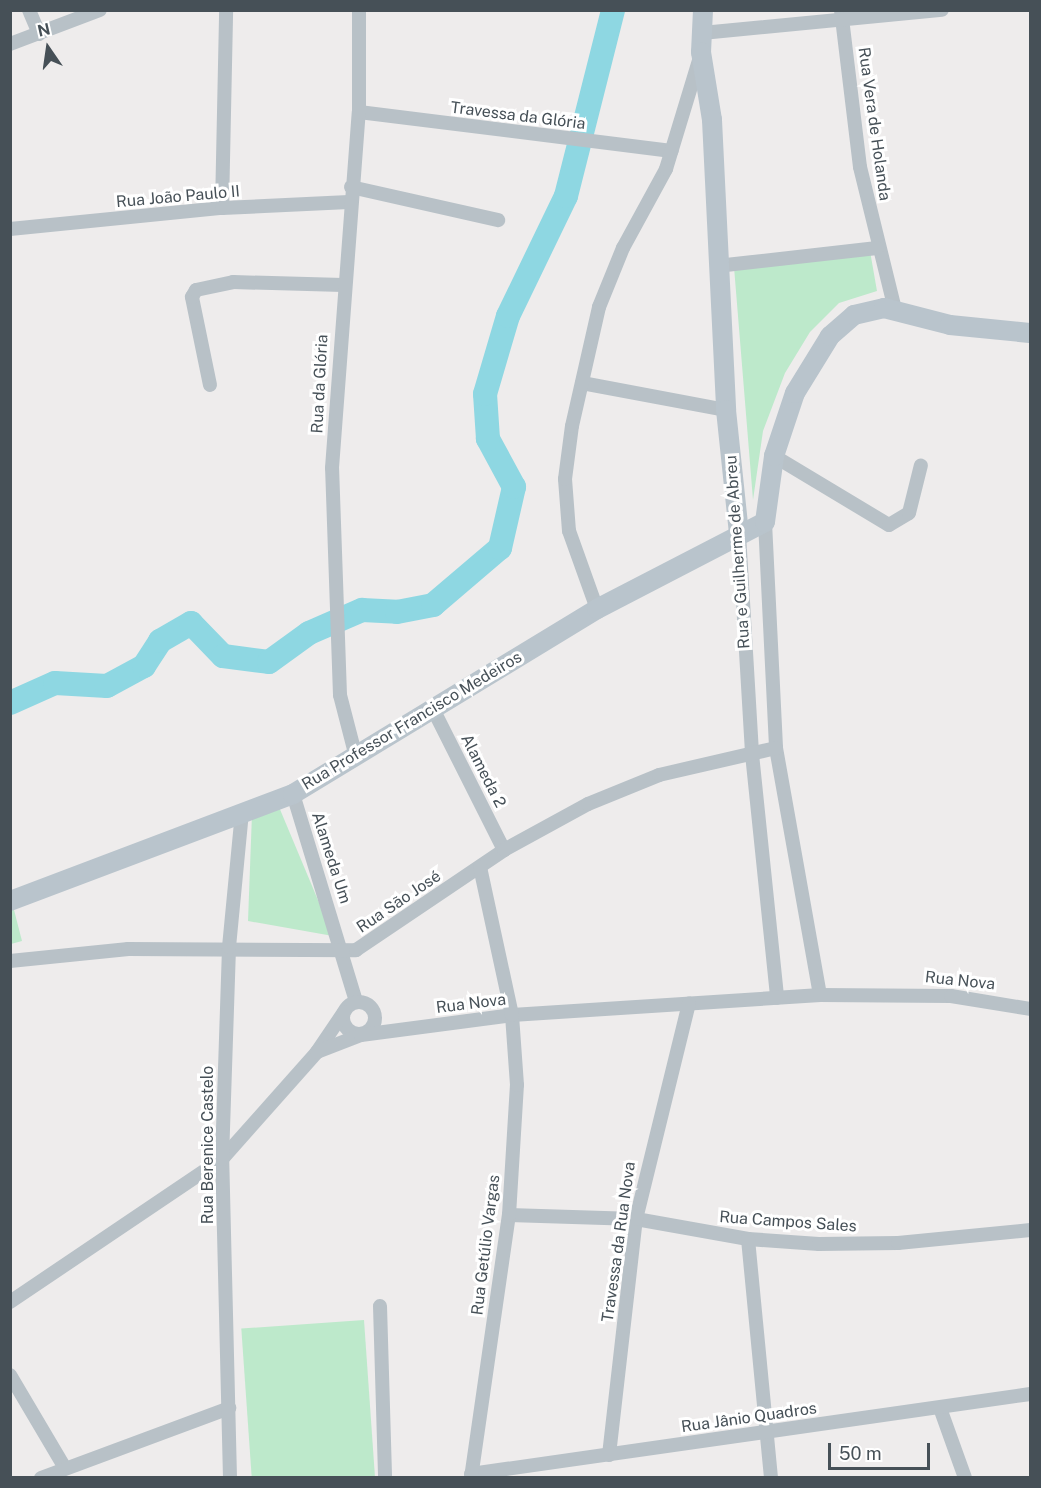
<!DOCTYPE html>
<meta charset="utf-8">
<style>
body{margin:0}
#map{position:relative;width:1041px;height:1488px;overflow:hidden;background:#eeecec;font-family:"Public Sans",sans-serif}
div>[style]{position:absolute}
.green>*{inset:0;background:#bde9cb;transform-origin:0 0}
.river>*{height:24px;margin:-12px;padding:0 12px;transform-origin:12px;border-radius:12px;background:#8ed7e2}
.street>*{height:14px;margin:-7px;padding:0 7px;transform-origin:7px;border-radius:7px;background:#b8c1c7}
.street>.ring{margin:-7px;padding:0;box-sizing:content-box;background:none;border:14px solid #b8c1c7;border-radius:50%}
.secondary>*{height:20px;margin:-10px;padding:0 10px;transform-origin:10px;border-radius:10px;background:#b9c4cc}
span{translate:-50% -50%;white-space:nowrap;text-align:center;line-height:1.15;-webkit-text-stroke:6px #fff;paint-order:stroke}
.street-label{font-size:16px;color:#465057}
.frame{position:absolute;inset:0;border:12px solid #465057;pointer-events:none}
.north{position:absolute;left:18px;top:18px;width:60px;height:60px;-webkit-text-stroke:4px #fff;paint-order:stroke;rotate:347deg;font-size:16px;font-weight:700;line-height:24px;text-align:center;color:#465057}
.north::after{content:'';display:block;margin:auto;width:21px;height:27px;background:#465057;clip-path:polygon(50% 0,100% 100%,50% 72%,0 100%)}
.scale{position:absolute;left:828px;top:1443px;width:102px;height:27px;box-sizing:border-box;border:3px solid #465057;border-top:0;padding-left:8px;font-size:18px;line-height:21px;white-space:nowrap;color:#465057;-webkit-text-stroke:4px #fff;paint-order:stroke}
</style>
<div id="map">
<div class="green">
<i style="clip-path:polygon(870px 251px,877px 291px,839px 303px,810px 332px,785px 373px,763px 431px,753px 500px,734px 267px)"></i>
<i style="clip-path:polygon(279px 807px,333px 936px,248px 921px,252px 814px)"></i>
<i style="clip-path:polygon(13px 906px,22px 941px,11px 944px,11px 908px)"></i>
<i style="left:364px;top:1320px;width:157px;height:123px;rotate:86deg"></i>
</div>
<div class="river">
<i style="left:10px;top:703px;width:49px;rotate:-24deg"></i>
<i style="left:55px;top:683px;width:52px;rotate:3.3deg"></i>
<i style="left:107px;top:686px;width:42px;rotate:-28.4deg"></i>
<i style="left:144px;top:666px;width:30px;rotate:-57deg"></i>
<i style="left:160px;top:641px;width:36px;rotate:-30deg"></i>
<i style="left:191px;top:623px;width:46px;rotate:45.9deg"></i>
<i style="left:223px;top:656px;width:46px;rotate:7.4deg"></i>
<i style="left:269px;top:662px;width:49px;rotate:-35.9deg"></i>
<i style="left:309px;top:633px;width:58px;rotate:-23.5deg"></i>
<i style="left:362px;top:610px;width:35px;rotate:3deg"></i>
<i style="left:397px;top:612px;width:37px;rotate:-11deg"></i>
<i style="left:433px;top:605px;width:88px;rotate:-40.4deg"></i>
<i style="left:500px;top:548px;width:63px;rotate:-77.1deg"></i>
<i style="left:514px;top:487px;width:55px;rotate:-118.4deg"></i>
<i style="left:488px;top:439px;width:45px;rotate:-93.8deg"></i>
<i style="left:485px;top:394px;width:81px;rotate:-73.6deg"></i>
<i style="left:508px;top:316px;width:133px;rotate:-64.2deg"></i>
<i style="left:566px;top:196px;width:192px;rotate:-75.8deg"></i>
</div>
<div class="street">
<i style="left:29px;top:10px;width:26px;rotate:67deg"></i>
<i style="left:841px;top:10px;width:158px;rotate:83.1deg"></i>
<i style="left:860px;top:167px;width:147px;rotate:76.2deg"></i>
<i style="left:702px;top:33px;width:241px;rotate:-5.5deg"></i>
<i style="left:10px;top:44px;width:96px;rotate:-20.7deg"></i>
<i style="left:359px;top:112px;width:315px;rotate:7.1deg"></i>
<i style="left:351px;top:187px;width:151px;rotate:12.7deg"></i>
<i style="left:222px;top:208px;width:198px;rotate:-88.8deg"></i>
<i style="left:10px;top:229px;width:213px;rotate:-5.7deg"></i>
<i style="left:222px;top:208px;width:127px;rotate:-2.7deg"></i>
<i style="left:717px;top:266px;width:161px;rotate:-6.4deg"></i>
<i style="left:582px;top:383px;width:147px;rotate:10.6deg"></i>
<i style="left:210px;top:385px;width:90px;rotate:-101.6deg"></i>
<i style="left:192px;top:297px;width:8px;rotate:-60deg"></i>
<i style="left:196px;top:290px;width:38px;rotate:-12deg"></i>
<i style="left:233px;top:282px;width:110px;rotate:1.6deg"></i>
<i style="left:774px;top:456px;width:134px;rotate:31deg"></i>
<i style="left:889px;top:525px;width:23px;rotate:-31deg"></i>
<i style="left:909px;top:513px;width:49px;rotate:-76deg"></i>
<i style="left:765px;top:522px;width:226px;rotate:87.2deg"></i>
<i style="left:776px;top:748px;width:251px;rotate:79.9deg"></i>
<i style="left:739px;top:534px;width:220px;rotate:86.6deg"></i>
<i style="left:752px;top:754px;width:245px;rotate:84.1deg"></i>
<i style="left:597px;top:609px;width:83px;rotate:-109.7deg"></i>
<i style="left:569px;top:531px;width:52px;rotate:-94.4deg"></i>
<i style="left:565px;top:479px;width:53px;rotate:-82.5deg"></i>
<i style="left:572px;top:426px;width:122px;rotate:-77.2deg"></i>
<i style="left:599px;top:307px;width:64px;rotate:-67.9deg"></i>
<i style="left:623px;top:248px;width:90px;rotate:-61.4deg"></i>
<i style="left:666px;top:169px;width:117px;rotate:-73.1deg"></i>
<i style="left:432px;top:707px;width:160px;rotate:63.3deg"></i>
<i style="left:356px;top:757px;width:64px;rotate:-104.5deg"></i>
<i style="left:340px;top:695px;width:227px;rotate:-92deg"></i>
<i style="left:332px;top:468px;width:357px;rotate:-85.7deg"></i>
<i style="left:359px;top:112px;width:102px;rotate:-90deg"></i>
<i style="left:293px;top:794px;width:217px;rotate:73.1deg"></i>
<i style="left:10px;top:961px;width:119px;rotate:-5.8deg"></i>
<i style="left:128px;top:949px;width:228px;rotate:0.3deg"></i>
<i style="left:356px;top:950px;width:179px;rotate:-34deg"></i>
<i style="left:504px;top:850px;width:96px;rotate:-28.7deg"></i>
<i style="left:588px;top:804px;width:77px;rotate:-22.2deg"></i>
<i style="left:659px;top:775px;width:120px;rotate:-13deg"></i>
<i class="ring" style="left:343px;top:1002px;width:18px;height:18px"></i>
<i style="left:317px;top:1052px;width:48px;rotate:-56deg"></i>
<i style="left:509px;top:1215px;width:127px;rotate:1.8deg"></i>
<i style="left:636px;top:1219px;width:114px;rotate:10.1deg"></i>
<i style="left:748px;top:1239px;width:71px;rotate:4deg"></i>
<i style="left:819px;top:1244px;width:79px;rotate:-0.7deg"></i>
<i style="left:898px;top:1243px;width:133px;rotate:-5.6deg"></i>
<i style="left:748px;top:1239px;width:240px;rotate:84.5deg"></i>
<i style="left:10px;top:1302px;width:256px;rotate:-34deg"></i>
<i style="left:222px;top:1159px;width:143px;rotate:-48.4deg"></i>
<i style="left:317px;top:1052px;width:47px;rotate:-21.1deg"></i>
<i style="left:361px;top:1035px;width:152px;rotate:-7.5deg"></i>
<i style="left:512px;top:1015px;width:309px;rotate:-3.7deg"></i>
<i style="left:820px;top:995px;width:131px;rotate:0.4deg"></i>
<i style="left:951px;top:996px;width:80px;rotate:9.3deg"></i>
<i style="left:380px;top:1306px;width:172px;rotate:88.3deg"></i>
<i style="left:10px;top:1375px;width:108px;rotate:59.4deg"></i>
<i style="left:940px;top:1408px;width:74px;rotate:70.3deg"></i>
<i style="left:609px;top:1455px;width:238px;rotate:-83.5deg"></i>
<i style="left:636px;top:1219px;width:222px;rotate:-76.2deg"></i>
<i style="left:471px;top:1474px;width:565px;rotate:-8.14deg"></i>
<i style="left:41px;top:1478px;width:201px;rotate:-20.4deg"></i>
<i style="left:230px;top:1478px;width:319px;rotate:-91.4deg"></i>
<i style="left:222px;top:1159px;width:212px;rotate:-88.1deg"></i>
<i style="left:229px;top:947px;width:135px;rotate:-84.5deg"></i>
<i style="left:471px;top:1478px;width:266px;rotate:-81.8deg"></i>
<i style="left:509px;top:1215px;width:130px;rotate:-86.5deg"></i>
<i style="left:517px;top:1085px;width:70px;rotate:-94.1deg"></i>
<i style="left:512px;top:1015px;width:151px;rotate:-102.2deg"></i>
</div>
<div class="secondary">
<i style="left:703px;top:10px;width:42px;rotate:92.7deg"></i>
<i style="left:701px;top:52px;width:69px;rotate:80.8deg"></i>
<i style="left:712px;top:120px;width:290px;rotate:87.2deg"></i>
<i style="left:726px;top:410px;width:125px;rotate:84deg"></i>
<i style="left:10px;top:901px;width:303px;rotate:-20.7deg"></i>
<i style="left:293px;top:794px;width:356px;rotate:-31.3deg"></i>
<i style="left:597px;top:609px;width:189px;rotate:-27.4deg"></i>
<i style="left:765px;top:522px;width:67px;rotate:-82.2deg"></i>
<i style="left:774px;top:456px;width:66px;rotate:-71.6deg"></i>
<i style="left:795px;top:393px;width:67px;rotate:-58.4deg"></i>
<i style="left:830px;top:336px;width:32px;rotate:-41deg"></i>
<i style="left:854px;top:315px;width:31px;rotate:-13deg"></i>
<i style="left:884px;top:308px;width:68px;rotate:14.4deg"></i>
<i style="left:950px;top:325px;width:80px;rotate:5.7deg"></i>
</div>
<div class="street-label">
<span style="left:518px;top:116px;rotate:7deg">Travessa da Glória</span>
<span style="left:874px;top:124px;rotate:82deg">Rua Vera de Holanda</span>
<span style="left:178px;top:197px;rotate:-5deg">Rua João Paulo II</span>
<span style="left:320px;top:384px;rotate:-87deg">Rua da Glória</span>
<span style="left:738px;top:552px;rotate:-94deg">Rua e Guilherme de Abreu</span>
<span style="left:412px;top:721px;rotate:-31deg">Rua Professor Francisco Medeiros</span>
<span style="left:483px;top:771px;rotate:63deg">Alameda 2</span>
<span style="left:331px;top:858px;rotate:72deg">Alameda Um</span>
<span style="left:399px;top:902px;rotate:-34deg">Rua São José</span>
<span style="left:960px;top:981px;rotate:6deg">Rua Nova</span>
<span style="left:471px;top:1004px;rotate:-7deg">Rua Nova</span>
<span style="left:208px;top:1145px;rotate:-90deg">Rua Berenice Castelo</span>
<span style="left:788px;top:1222px;rotate:4deg">Rua Campos Sales</span>
<span style="left:619px;top:1242px;rotate:-82deg">Travessa da Rua Nova</span>
<span style="left:486px;top:1245px;rotate:-83deg">Rua Getúlio Vargas</span>
<span style="left:749px;top:1418px;rotate:-8deg">Rua Jânio Quadros</span>
</div>
<div class="frame"></div>
<div class="north">N</div>
<div class="scale">50 m</div>
</div>
